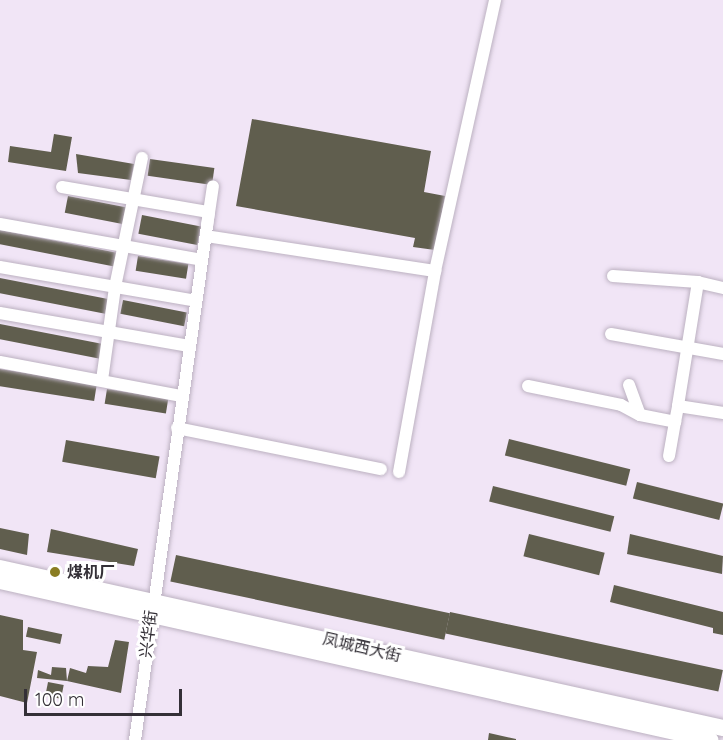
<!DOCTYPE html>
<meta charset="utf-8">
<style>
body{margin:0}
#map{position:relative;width:723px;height:740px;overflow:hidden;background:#f1e5f6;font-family:Quicksand,"Noto Sans SC",sans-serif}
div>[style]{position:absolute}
.building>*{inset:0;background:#605e4e;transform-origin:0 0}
.roads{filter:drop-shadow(0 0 2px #bcb1c1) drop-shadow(0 0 2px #bcb1c1)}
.minor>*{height:12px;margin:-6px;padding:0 6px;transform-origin:6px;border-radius:6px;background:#fff}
.secondary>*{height:16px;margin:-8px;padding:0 8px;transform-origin:8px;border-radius:8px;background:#fff}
.dots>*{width:16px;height:16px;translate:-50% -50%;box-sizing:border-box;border:3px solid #fff;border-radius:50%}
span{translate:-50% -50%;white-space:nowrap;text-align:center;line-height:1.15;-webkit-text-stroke:6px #fff;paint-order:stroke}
.poi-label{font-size:16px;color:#343037;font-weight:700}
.left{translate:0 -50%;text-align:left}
.street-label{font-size:16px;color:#343037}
.scale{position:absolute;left:24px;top:689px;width:158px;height:27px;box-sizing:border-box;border:3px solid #343037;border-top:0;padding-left:8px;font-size:18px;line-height:21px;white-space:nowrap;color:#343037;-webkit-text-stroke:4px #fff;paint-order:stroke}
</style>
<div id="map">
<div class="building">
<i style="clip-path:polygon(252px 119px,431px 151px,424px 192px,445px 196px,435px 250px,413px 247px,415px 238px,236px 206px)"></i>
<i style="clip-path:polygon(54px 134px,72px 137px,66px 171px,8px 162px,10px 146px,51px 152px)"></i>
<i style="clip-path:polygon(76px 154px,134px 164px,131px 180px,78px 173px)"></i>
<i style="left:150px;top:159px;width:65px;height:17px;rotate:8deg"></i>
<i style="left:68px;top:196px;width:60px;height:17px;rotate:11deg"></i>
<i style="left:142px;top:215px;width:60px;height:19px;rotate:11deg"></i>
<i style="left:0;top:230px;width:119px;height:14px;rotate:11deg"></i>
<i style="left:138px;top:256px;width:51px;height:15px;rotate:9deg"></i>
<i style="left:0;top:278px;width:110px;height:15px;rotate:11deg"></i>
<i style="left:123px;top:300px;width:65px;height:14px;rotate:11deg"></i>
<i style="left:0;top:324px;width:110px;height:15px;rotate:11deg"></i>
<i style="left:0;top:369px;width:98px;height:17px;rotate:9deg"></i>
<i style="left:107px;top:389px;width:62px;height:15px;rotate:9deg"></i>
<i style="left:509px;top:439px;width:125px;height:17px;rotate:14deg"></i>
<i style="left:66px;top:440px;width:95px;height:22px;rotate:10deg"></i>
<i style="left:637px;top:482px;width:89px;height:17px;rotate:14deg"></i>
<i style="left:493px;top:486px;width:125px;height:16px;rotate:14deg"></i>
<i style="clip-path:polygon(0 528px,29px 534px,27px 555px,0 549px)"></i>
<i style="clip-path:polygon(51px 529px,138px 549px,134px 566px,47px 552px)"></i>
<i style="left:529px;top:534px;width:78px;height:23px;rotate:14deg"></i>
<i style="clip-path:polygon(630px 534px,723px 556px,722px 574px,627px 554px)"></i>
<i style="left:176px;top:555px;width:280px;height:27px;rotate:12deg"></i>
<i style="clip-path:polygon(614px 585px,723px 612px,723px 635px,713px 633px,713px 628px,610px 602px)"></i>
<i style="left:450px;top:612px;width:279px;height:22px;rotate:12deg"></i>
<i style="clip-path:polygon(0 615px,23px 620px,23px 650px,37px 652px,27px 703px,0 696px)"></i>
<i style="left:28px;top:627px;width:35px;height:10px;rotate:12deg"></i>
<i style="clip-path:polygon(115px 640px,129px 642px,121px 693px,67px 681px,70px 668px,86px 673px,88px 666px,108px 667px)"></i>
<i style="clip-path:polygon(52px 667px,66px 668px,67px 681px,37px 678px,38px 670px,51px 675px)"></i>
<i style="left:48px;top:682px;width:16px;height:14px;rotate:11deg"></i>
<i style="clip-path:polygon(489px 733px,516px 739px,516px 740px,488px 740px)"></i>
</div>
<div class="roads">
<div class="minor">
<i style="left:62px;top:187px;width:149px;rotate:9.7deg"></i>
<i style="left:209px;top:212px;width:14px;rotate:98deg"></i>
<i style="left:207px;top:226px;width:40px;rotate:-81.5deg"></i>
<i style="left:0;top:224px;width:205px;rotate:10.1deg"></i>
<i style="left:206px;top:236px;width:232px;rotate:8.7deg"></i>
<i style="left:0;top:267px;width:199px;rotate:9.8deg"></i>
<i style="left:613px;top:276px;width:85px;rotate:4deg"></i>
<i style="left:723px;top:288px;width:26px;rotate:-167deg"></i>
<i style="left:698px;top:282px;width:126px;rotate:99.2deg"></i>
<i style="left:678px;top:406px;width:46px;rotate:8.8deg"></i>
<i style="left:0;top:313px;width:192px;rotate:9.9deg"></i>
<i style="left:611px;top:334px;width:114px;rotate:10.1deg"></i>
<i style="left:0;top:362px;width:185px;rotate:10.6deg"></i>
<i style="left:102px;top:380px;width:94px;rotate:-82deg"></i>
<i style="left:115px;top:287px;width:132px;rotate:-78.2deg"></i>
<i style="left:629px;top:385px;width:32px;rotate:70deg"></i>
<i style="left:640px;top:415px;width:36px;rotate:11deg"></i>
<i style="left:675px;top:422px;width:16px;rotate:-79deg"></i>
<i style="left:528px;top:386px;width:95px;rotate:11.5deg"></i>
<i style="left:621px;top:405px;width:21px;rotate:28deg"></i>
<i style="left:177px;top:428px;width:208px;rotate:11.4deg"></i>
<i style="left:669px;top:456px;width:35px;rotate:-80deg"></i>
<i style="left:399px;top:472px;width:204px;rotate:-79.8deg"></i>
<i style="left:435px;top:271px;width:278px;rotate:-77.5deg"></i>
<i style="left:135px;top:740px;width:519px;rotate:-82.03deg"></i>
</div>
<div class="secondary">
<i style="left:0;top:568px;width:740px;rotate:12.48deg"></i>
<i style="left:0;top:581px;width:728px;rotate:12.62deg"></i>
</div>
</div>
<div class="dots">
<i style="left:55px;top:572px;background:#8a7d23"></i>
</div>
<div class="poi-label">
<span class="left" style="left:67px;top:572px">煤机厂</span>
</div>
<div class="street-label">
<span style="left:148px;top:634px;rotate:-83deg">兴华街</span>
<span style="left:362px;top:647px;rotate:13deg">凤城西大街</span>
</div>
<div class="scale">100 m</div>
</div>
